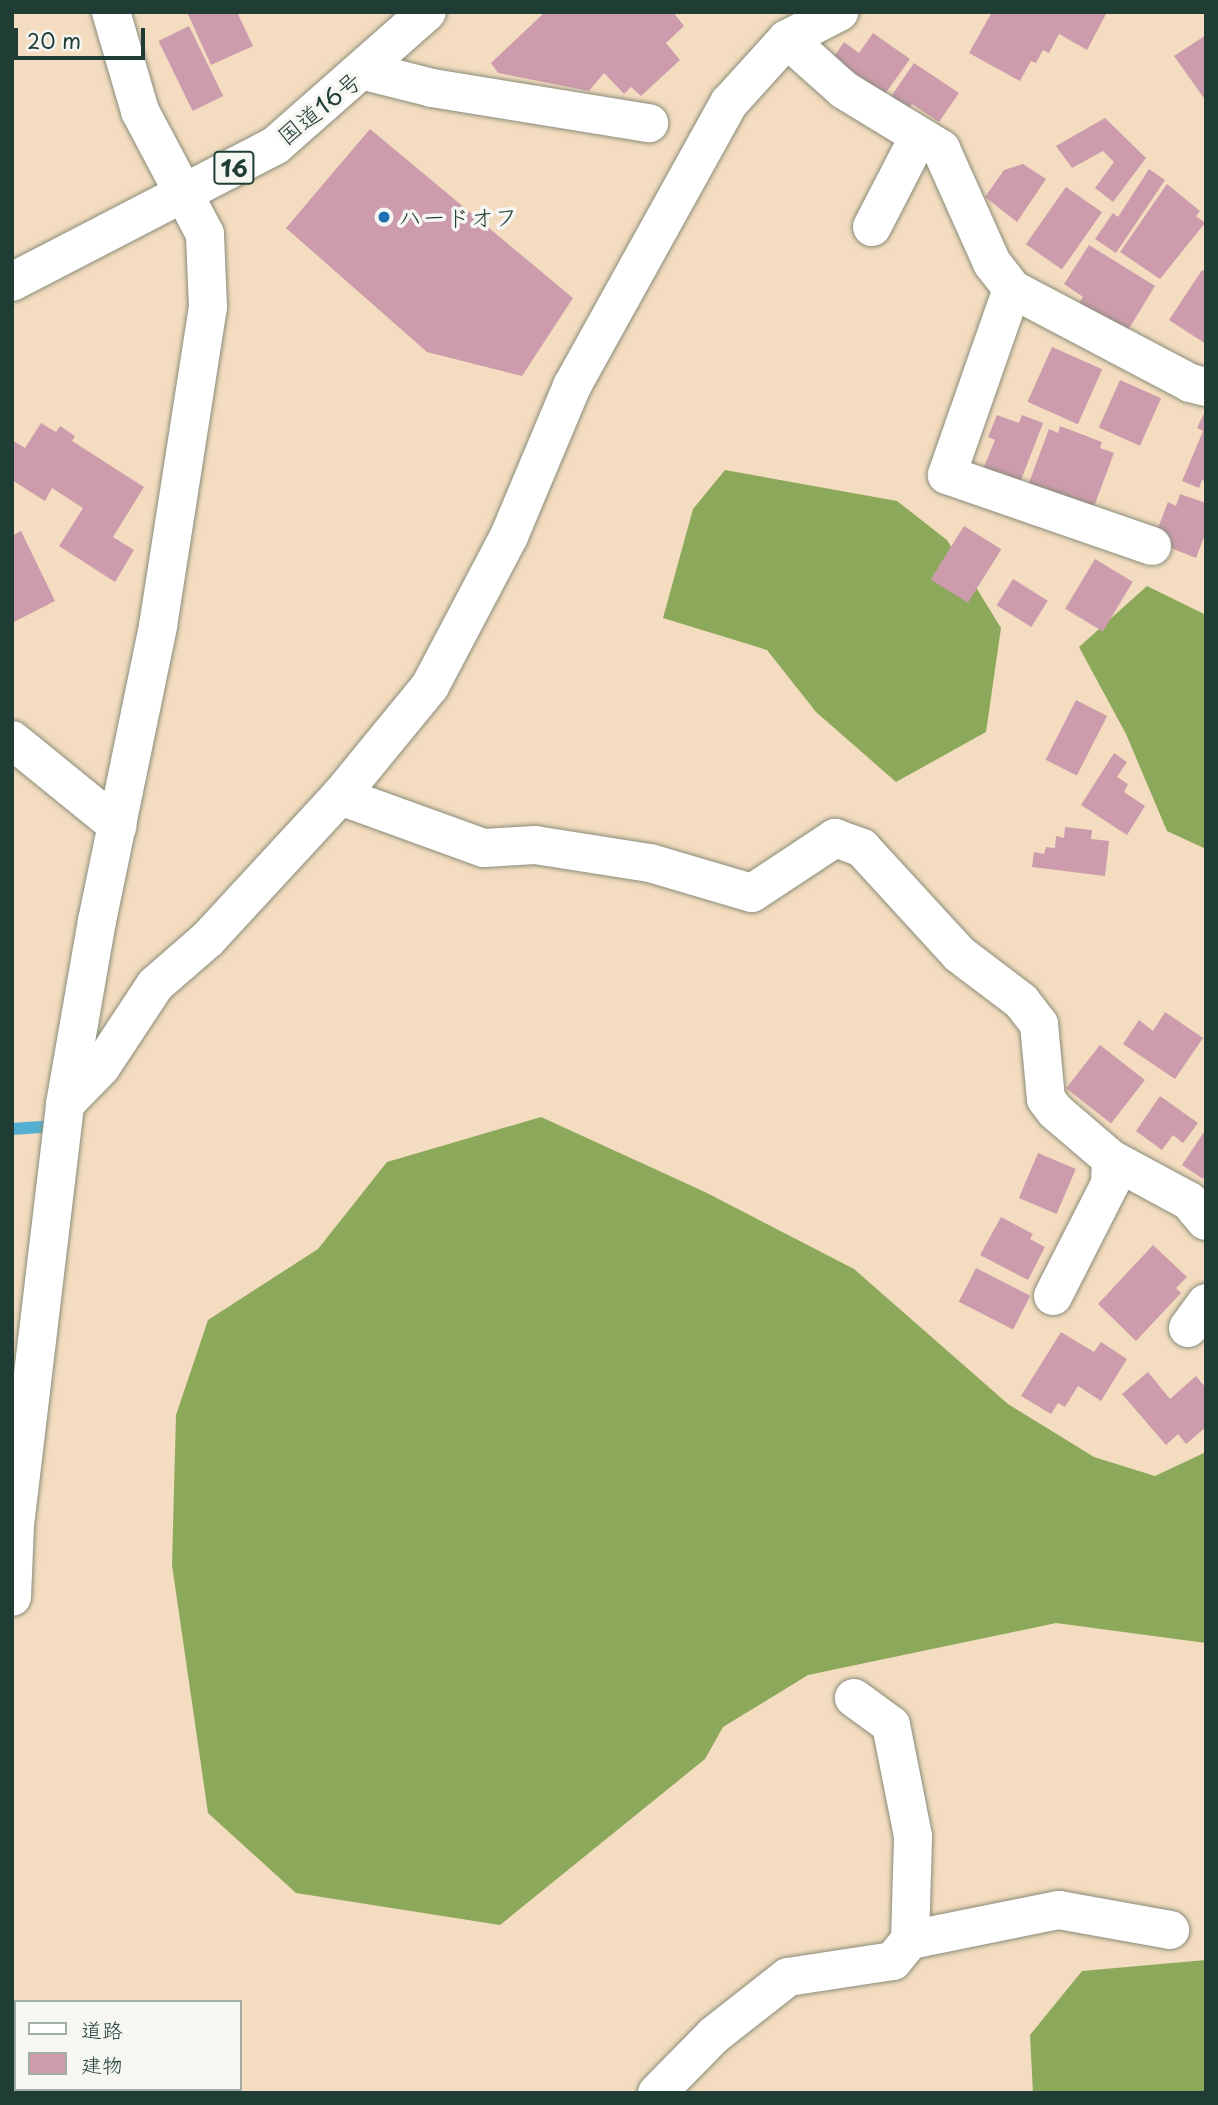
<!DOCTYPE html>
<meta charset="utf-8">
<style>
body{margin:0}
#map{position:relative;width:1218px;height:2105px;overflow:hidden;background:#f3dcbf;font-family:"Playpen Sans","Klee One",sans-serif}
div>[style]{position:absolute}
.forest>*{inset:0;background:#8ca85b}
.stream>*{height:12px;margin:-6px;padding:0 6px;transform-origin:6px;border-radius:6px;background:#55afd2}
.building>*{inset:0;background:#cc9cac;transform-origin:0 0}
.roads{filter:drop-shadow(0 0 2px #898c7a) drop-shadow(0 0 2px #898c7a)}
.minor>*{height:38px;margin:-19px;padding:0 19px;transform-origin:19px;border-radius:19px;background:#fff}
.highway>*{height:38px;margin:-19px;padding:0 19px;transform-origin:19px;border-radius:19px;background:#fff}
.dots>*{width:19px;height:19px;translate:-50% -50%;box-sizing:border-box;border:4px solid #f6f6f2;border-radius:50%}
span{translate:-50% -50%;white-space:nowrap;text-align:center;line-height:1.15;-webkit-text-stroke:7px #f6f6f2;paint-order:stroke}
.shield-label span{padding:2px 5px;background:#f6f6f2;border:2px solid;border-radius:5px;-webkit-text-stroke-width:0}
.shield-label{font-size:23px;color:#1f3d34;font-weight:700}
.street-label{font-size:24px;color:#1f3d34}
.poi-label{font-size:24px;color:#1f3d34}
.left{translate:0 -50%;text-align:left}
.frame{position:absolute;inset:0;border:14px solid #1f3d34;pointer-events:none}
.legend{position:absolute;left:14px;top:2000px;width:228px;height:91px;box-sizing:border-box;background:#f6f6f2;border:2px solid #a0aca6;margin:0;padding:9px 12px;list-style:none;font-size:21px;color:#1f3d34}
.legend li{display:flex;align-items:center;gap:14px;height:35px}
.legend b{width:35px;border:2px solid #a0aca6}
.scale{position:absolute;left:14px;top:28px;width:131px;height:32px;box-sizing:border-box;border:4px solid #1f3d34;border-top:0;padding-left:9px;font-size:21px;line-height:24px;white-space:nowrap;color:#1f3d34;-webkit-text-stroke:5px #f6f6f2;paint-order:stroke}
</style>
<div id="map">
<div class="forest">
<i style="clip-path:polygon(725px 470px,897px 501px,947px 540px,1001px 628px,986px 732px,896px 782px,816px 712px,767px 650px,663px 618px,693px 509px)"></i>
<i style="clip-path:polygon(1147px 586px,1206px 615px,1206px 849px,1167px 831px,1126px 734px,1079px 647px)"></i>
<i style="clip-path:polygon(541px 1117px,705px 1192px,854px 1269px,1008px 1404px,1094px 1457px,1155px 1476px,1206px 1452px,1206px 1643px,1056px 1623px,808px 1675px,723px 1727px,705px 1759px,500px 1925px,296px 1893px,208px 1813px,172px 1565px,176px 1415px,208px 1320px,318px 1249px,387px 1162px)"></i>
<i style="clip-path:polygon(1206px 1960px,1206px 2093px,1033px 2093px,1030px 2035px,1082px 1971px)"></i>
</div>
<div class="stream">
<i style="left:12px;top:1129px;width:32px;rotate:-4deg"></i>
</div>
<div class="building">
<i style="clip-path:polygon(187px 12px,237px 12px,253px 46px,211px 65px)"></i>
<i style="clip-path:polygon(545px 12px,673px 12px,684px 26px,666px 43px,680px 60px,641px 96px,631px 87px,624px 94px,604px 73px,589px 91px,498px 73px,491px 63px)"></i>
<i style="clip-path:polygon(992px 12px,1107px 12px,1087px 50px,1059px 34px,1049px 53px,1043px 50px,1036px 63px,1031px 61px,1020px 81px,969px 53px)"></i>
<i style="left:189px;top:26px;width:78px;height:34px;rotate:64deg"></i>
<i style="clip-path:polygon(873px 33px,910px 59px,885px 94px,833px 58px,844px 42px,859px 53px)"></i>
<i style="clip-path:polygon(1206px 35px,1206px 101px,1174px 56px)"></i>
<i style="clip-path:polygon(914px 63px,959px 93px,939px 122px,912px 104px,908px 110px,890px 98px)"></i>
<i style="clip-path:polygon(1105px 118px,1146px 158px,1113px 202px,1095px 188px,1114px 162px,1103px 151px,1072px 168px,1056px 146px)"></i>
<i style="clip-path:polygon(370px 129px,573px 298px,522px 376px,427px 352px,286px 228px)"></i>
<i style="clip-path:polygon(1023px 164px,1046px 179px,1017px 222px,985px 197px,1004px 170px)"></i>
<i style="clip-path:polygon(1149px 169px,1165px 180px,1116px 253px,1095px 239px,1113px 213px,1118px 217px)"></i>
<i style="clip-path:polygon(1167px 184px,1200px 211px,1196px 216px,1205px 223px,1160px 279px,1120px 252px)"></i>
<i style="left:1066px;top:187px;width:44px;height:70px;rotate:35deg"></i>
<i style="clip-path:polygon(1089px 245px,1155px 286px,1122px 340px,1074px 310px,1083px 297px,1064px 284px)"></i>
<i style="clip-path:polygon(1202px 270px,1206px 272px,1206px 344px,1169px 320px)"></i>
<i style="left:1052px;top:347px;width:55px;height:60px;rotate:24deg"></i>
<i style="left:1120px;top:380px;width:45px;height:52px;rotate:24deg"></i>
<i style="clip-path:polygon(1206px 409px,1206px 482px,1202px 480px,1199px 488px,1182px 481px,1203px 431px,1197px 428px)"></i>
<i style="clip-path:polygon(997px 415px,1019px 423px,1022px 415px,1043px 423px,1018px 488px,981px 474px,995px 440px,988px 437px)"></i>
<i style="clip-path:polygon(41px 423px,56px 432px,60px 426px,75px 436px,72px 441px,144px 487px,113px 537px,134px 550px,115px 582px,59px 546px,83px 508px,52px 488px,45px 501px,12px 480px,12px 440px,25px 448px)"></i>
<i style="clip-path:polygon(1060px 426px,1102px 442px,1100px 448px,1114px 453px,1092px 512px,1027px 488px,1049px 429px,1058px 433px)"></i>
<i style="clip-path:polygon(1180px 494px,1206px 503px,1206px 532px,1196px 558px,1153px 541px,1168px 502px,1176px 506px)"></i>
<i style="left:964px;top:526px;width:44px;height:63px;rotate:32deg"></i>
<i style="clip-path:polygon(21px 531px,55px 601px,12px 623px,12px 536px)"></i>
<i style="left:1095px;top:559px;width:44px;height:58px;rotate:31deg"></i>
<i style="left:1013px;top:579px;width:41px;height:31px;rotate:32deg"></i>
<i style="left:1076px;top:700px;width:35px;height:67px;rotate:27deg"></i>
<i style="clip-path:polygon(1114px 753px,1127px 762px,1117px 777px,1128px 784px,1124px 792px,1145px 806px,1127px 835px,1081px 805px)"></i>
<i style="clip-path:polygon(1065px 827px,1092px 830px,1091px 839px,1109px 841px,1105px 876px,1032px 867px,1034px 852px,1044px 854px,1046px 847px,1055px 848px,1056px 836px,1064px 838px)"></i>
<i style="clip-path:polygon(1165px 1012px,1203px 1038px,1175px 1079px,1123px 1044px,1139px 1020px,1153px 1031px)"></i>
<i style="left:1100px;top:1045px;width:57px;height:55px;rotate:38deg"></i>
<i style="clip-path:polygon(1160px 1096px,1198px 1123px,1183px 1143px,1173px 1135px,1162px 1150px,1136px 1131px)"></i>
<i style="clip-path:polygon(1206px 1129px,1206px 1174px,1203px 1179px,1182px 1165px)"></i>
<i style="left:1038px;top:1153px;width:41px;height:49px;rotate:23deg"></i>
<i style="clip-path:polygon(1001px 1217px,1033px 1234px,1030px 1239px,1045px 1247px,1028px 1280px,980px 1255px)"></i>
<i style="clip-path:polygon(1153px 1245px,1187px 1277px,1176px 1288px,1181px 1293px,1136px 1341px,1098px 1304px)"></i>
<i style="left:976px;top:1268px;width:61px;height:38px;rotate:27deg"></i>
<i style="clip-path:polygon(1061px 1332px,1094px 1352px,1101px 1342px,1127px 1359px,1101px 1401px,1078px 1386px,1065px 1407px,1058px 1403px,1051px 1414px,1021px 1396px)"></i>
<i style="clip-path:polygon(1148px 1372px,1170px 1399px,1196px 1376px,1206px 1388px,1206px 1427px,1186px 1444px,1178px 1434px,1166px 1445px,1122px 1394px)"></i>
</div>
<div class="roads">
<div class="minor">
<i style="left:787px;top:39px;width:76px;rotate:41.8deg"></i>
<i style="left:844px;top:90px;width:114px;rotate:31.3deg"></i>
<i style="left:941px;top:149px;width:125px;rotate:65.9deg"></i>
<i style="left:992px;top:263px;width:33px;rotate:52deg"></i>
<i style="left:1012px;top:289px;width:201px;rotate:27.8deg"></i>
<i style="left:1190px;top:383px;width:16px;rotate:14deg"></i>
<i style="left:365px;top:71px;width:69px;rotate:14.2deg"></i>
<i style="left:432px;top:88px;width:220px;rotate:9.2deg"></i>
<i style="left:872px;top:227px;width:102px;rotate:-62.7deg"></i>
<i style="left:1012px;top:289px;width:197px;rotate:109.3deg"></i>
<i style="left:947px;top:475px;width:217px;rotate:19.1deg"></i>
<i style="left:12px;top:740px;width:136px;rotate:39.1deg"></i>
<i style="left:340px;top:796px;width:153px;rotate:19.9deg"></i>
<i style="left:484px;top:848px;width:51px;rotate:-3.4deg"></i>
<i style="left:535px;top:845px;width:116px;rotate:8.9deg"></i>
<i style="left:650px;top:863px;width:106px;rotate:16.4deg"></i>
<i style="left:752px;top:893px;width:100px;rotate:-33.5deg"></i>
<i style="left:835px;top:838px;width:29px;rotate:20deg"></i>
<i style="left:862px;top:848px;width:144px;rotate:47.5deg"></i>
<i style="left:959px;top:954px;width:78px;rotate:37.2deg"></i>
<i style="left:1021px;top:1001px;width:29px;rotate:52deg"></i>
<i style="left:1039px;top:1024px;width:75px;rotate:84.7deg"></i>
<i style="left:1046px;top:1099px;width:15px;rotate:53deg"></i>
<i style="left:1055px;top:1111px;width:74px;rotate:40.6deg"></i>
<i style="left:1111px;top:1159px;width:89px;rotate:28.3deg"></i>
<i style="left:1189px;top:1201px;width:26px;rotate:50deg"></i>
<i style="left:65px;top:1104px;width:52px;rotate:-45.8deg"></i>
<i style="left:101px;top:1067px;width:98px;rotate:-56.6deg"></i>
<i style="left:155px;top:985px;width:70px;rotate:-41deg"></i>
<i style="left:208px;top:939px;width:195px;rotate:-47.3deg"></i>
<i style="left:340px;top:796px;width:142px;rotate:-50.7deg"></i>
<i style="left:430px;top:686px;width:170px;rotate:-62.2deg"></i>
<i style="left:509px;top:536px;width:163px;rotate:-67.2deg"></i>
<i style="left:572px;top:386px;width:324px;rotate:-61deg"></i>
<i style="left:729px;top:103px;width:86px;rotate:-47.8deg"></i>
<i style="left:787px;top:39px;width:59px;rotate:-27.4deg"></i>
<i style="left:1053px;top:1296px;width:126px;rotate:-63deg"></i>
<i style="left:1110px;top:1184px;width:25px;rotate:-88deg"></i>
<i style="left:1188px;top:1328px;width:31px;rotate:-54deg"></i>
<i style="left:12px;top:1597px;width:72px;rotate:-87.6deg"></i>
<i style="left:15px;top:1525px;width:424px;rotate:-83.2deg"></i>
<i style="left:65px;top:1104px;width:186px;rotate:-80.1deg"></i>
<i style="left:97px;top:921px;width:301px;rotate:-78.3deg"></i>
<i style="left:158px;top:626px;width:323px;rotate:-81.1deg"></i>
<i style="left:208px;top:307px;width:73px;rotate:-92.4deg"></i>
<i style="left:205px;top:234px;width:139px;rotate:-117.9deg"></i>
<i style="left:140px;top:111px;width:103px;rotate:-106.3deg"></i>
<i style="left:910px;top:1940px;width:152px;rotate:-11.4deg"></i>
<i style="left:1059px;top:1910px;width:113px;rotate:10.2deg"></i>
<i style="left:12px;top:2058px;width:5px;rotate:37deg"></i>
<i style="left:47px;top:2089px;width:5px;rotate:53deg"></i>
<i style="left:657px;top:2093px;width:81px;rotate:-45.5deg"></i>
<i style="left:714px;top:2035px;width:94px;rotate:-38.1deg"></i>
<i style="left:788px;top:1977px;width:106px;rotate:-8.7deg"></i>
<i style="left:893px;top:1961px;width:27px;rotate:-51deg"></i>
<i style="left:910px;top:1940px;width:104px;rotate:-88.3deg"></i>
<i style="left:913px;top:1836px;width:113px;rotate:-101.2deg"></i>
<i style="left:891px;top:1725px;width:46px;rotate:-143.9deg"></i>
</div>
<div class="highway">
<i style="left:12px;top:282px;width:297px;rotate:-27.4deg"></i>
<i style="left:276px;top:145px;width:201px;rotate:-41.4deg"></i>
</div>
</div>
<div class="dots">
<i style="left:384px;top:217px;background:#1f6fb2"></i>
</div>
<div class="shield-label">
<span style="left:234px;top:168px">16</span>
</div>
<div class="street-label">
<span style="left:319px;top:108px;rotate:-39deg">国道16号</span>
</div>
<div class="poi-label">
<span class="left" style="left:398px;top:217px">ハードオフ</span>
</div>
<div class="frame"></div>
<ul class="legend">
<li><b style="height:9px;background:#fff"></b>道路</li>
<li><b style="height:19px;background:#cc9cac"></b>建物</li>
</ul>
<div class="scale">20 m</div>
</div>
